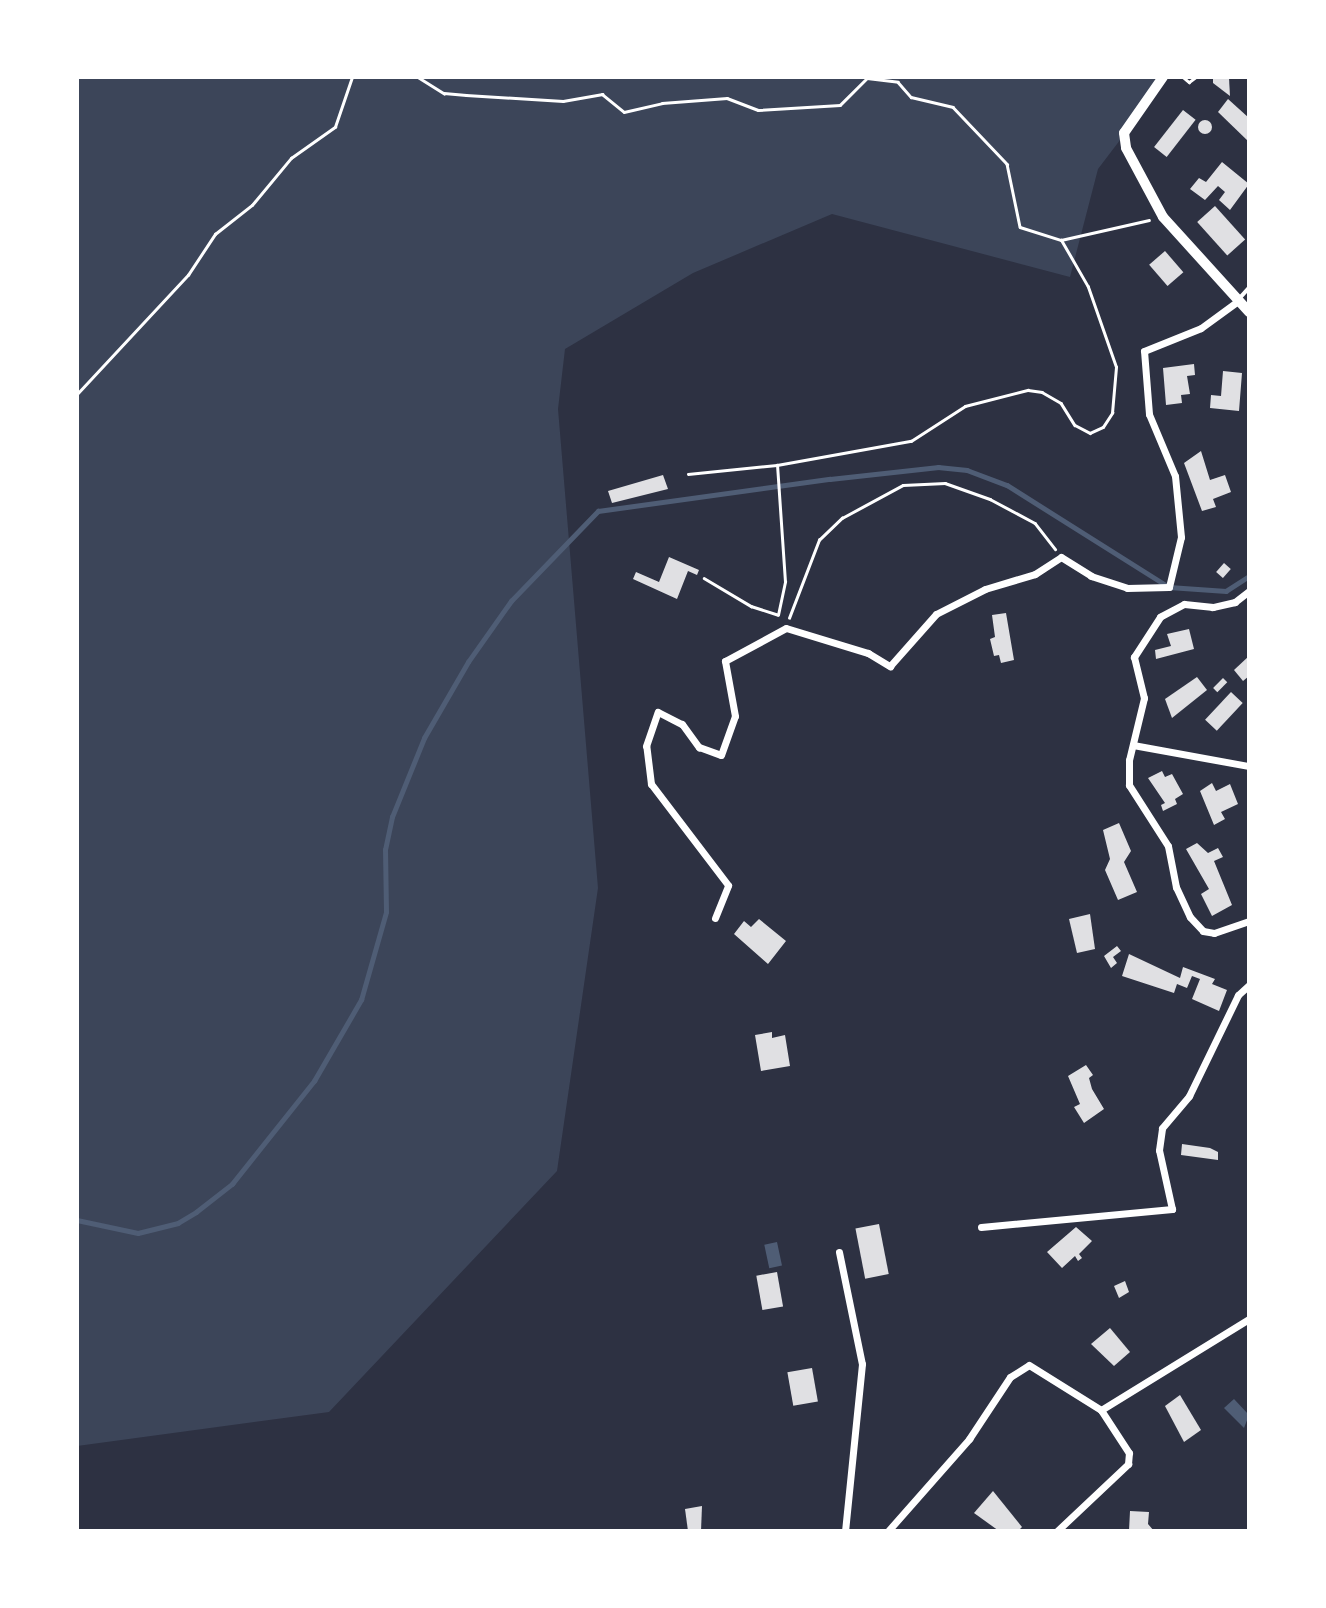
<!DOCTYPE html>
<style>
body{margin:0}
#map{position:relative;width:1326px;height:1608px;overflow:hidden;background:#2d3142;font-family:Signika,sans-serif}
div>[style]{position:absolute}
.green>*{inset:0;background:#3c4559}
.water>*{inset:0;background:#4f5d75;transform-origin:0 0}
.stream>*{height:4.5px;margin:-2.25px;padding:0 2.25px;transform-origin:2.25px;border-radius:2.25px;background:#4f5d75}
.building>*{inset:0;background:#e0e0e3;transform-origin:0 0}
.round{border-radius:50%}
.path>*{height:2.5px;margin:-1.25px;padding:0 1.25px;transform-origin:1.25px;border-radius:1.25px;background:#fff}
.service>*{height:3.5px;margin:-1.75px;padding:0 1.75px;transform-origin:1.75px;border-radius:1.75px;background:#fff}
.minor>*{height:7px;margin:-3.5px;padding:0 3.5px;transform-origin:3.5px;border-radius:3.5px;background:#fff}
.tertiary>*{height:10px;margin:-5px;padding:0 5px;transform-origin:5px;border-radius:5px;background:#fff}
span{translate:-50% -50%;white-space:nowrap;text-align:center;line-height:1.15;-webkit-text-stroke:6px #fff;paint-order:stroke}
.frame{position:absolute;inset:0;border:79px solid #fff;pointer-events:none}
</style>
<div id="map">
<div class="green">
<i style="clip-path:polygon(77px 77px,1168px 77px,1098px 169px,1070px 277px,832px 214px,693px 273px,565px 349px,558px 409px,598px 888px,557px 1171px,329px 1412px,77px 1446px)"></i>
</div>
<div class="water">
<i style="left:777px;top:1242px;width:24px;height:13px;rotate:78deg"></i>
<i style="clip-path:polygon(1234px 1399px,1249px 1415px,1244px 1428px,1224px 1408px)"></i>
</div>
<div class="stream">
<i style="left:77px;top:1220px;width:62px;rotate:12deg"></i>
<i style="left:138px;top:1233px;width:41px;rotate:-14deg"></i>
<i style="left:178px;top:1223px;width:21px;rotate:-31deg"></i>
<i style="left:196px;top:1212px;width:46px;rotate:-37.9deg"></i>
<i style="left:232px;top:1184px;width:132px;rotate:-51.5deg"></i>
<i style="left:314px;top:1081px;width:94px;rotate:-59.9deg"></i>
<i style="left:361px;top:1000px;width:91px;rotate:-74.1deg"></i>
<i style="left:386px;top:912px;width:62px;rotate:-90.9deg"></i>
<i style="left:385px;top:850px;width:34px;rotate:-78deg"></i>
<i style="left:392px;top:817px;width:85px;rotate:-67.9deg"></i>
<i style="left:424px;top:738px;width:88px;rotate:-59.9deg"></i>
<i style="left:468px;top:662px;width:75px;rotate:-54.8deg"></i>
<i style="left:511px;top:601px;width:125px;rotate:-46deg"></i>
<i style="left:598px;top:511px;width:234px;rotate:-7.9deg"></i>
<i style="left:830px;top:479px;width:109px;rotate:-6.3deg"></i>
<i style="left:938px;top:467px;width:29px;rotate:6deg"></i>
<i style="left:967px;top:470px;width:43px;rotate:20.6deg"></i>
<i style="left:1007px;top:485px;width:191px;rotate:32.2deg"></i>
<i style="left:1169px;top:587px;width:57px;rotate:4deg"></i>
<i style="left:1226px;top:591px;width:27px;rotate:-33deg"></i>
</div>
<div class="building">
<i style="clip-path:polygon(1213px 77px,1229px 78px,1230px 96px,1213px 83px)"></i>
<i style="clip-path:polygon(1228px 99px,1249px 118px,1249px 142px,1218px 112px)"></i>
<i style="left:1183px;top:110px;width:16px;height:47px;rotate:38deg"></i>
<i class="round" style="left:1198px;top:120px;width:14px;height:14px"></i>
<i style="clip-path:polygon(1222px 162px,1249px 184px,1230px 210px,1219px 200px,1225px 192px,1218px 186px,1205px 200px,1190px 189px,1199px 178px,1206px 182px)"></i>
<i style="left:1215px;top:206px;width:45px;height:24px;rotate:48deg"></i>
<i style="left:1165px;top:251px;width:28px;height:21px;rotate:49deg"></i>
<i style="clip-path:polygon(1194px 364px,1195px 375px,1187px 376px,1190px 394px,1181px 395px,1182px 403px,1166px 405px,1163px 368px)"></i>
<i style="clip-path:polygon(1223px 371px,1242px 373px,1239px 411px,1210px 408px,1211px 395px,1221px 396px)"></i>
<i style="clip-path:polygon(1201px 451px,1210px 480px,1225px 475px,1231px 492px,1213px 499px,1216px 507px,1202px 511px,1184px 463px)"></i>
<i style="clip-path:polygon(663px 475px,668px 489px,612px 503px,608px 491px)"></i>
<i style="clip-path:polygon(669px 557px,699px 570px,697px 575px,688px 571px,677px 599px,633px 579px,636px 572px,659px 582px)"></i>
<i style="left:1224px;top:563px;width:9px;height:12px;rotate:41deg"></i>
<i style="clip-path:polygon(1006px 613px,1014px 660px,1001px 663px,999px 655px,994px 656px,990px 639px,995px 637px,992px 615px)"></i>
<i style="clip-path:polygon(1189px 629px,1194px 649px,1156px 659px,1155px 650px,1171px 646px,1167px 634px)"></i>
<i style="clip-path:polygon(1249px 656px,1249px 676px,1243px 681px,1234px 670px)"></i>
<i style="clip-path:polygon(1197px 677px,1207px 690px,1172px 718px,1165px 699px)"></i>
<i style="left:1223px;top:678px;width:6px;height:14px;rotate:45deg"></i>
<i style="left:1231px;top:692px;width:16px;height:38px;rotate:43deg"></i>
<i style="clip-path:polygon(1162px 771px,1165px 777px,1172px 774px,1183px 794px,1175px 799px,1177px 804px,1163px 811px,1161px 805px,1165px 803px,1148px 778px)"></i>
<i style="clip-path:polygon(1212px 783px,1216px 791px,1230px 784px,1238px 804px,1221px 812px,1225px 819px,1214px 825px,1200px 791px)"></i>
<i style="clip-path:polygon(1119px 823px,1131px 851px,1124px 862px,1137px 892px,1118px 900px,1105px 870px,1110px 859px,1103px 830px)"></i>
<i style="clip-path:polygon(1197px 843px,1208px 853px,1218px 848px,1223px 857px,1214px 861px,1232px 905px,1212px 916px,1201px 894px,1209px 889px,1186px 849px)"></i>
<i style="clip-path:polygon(1090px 914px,1095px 949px,1077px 953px,1069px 919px)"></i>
<i style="clip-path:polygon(759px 919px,786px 941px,768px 964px,734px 934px,744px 921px,751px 927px)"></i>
<i style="clip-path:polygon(1117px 946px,1121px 951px,1113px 957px,1117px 963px,1111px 968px,1104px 956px)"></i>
<i style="clip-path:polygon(1129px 954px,1180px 978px,1183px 967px,1215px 979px,1212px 984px,1227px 990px,1219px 1011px,1192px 999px,1200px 979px,1192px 976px,1187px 988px,1177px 984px,1174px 993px,1122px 976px)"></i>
<i style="clip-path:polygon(772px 1032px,772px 1038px,785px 1035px,790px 1066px,761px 1071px,755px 1035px)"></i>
<i style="clip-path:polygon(1086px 1065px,1093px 1075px,1089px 1078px,1092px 1089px,1104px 1109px,1084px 1123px,1074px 1107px,1080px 1104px,1068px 1076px)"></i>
<i style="clip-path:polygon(1182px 1144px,1210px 1148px,1218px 1152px,1218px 1160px,1181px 1155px)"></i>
<i style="left:879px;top:1224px;width:51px;height:24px;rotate:79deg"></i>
<i style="clip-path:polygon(1076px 1227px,1092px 1241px,1079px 1254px,1082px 1258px,1078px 1261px,1075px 1256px,1062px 1268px,1047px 1252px)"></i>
<i style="left:777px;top:1272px;width:35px;height:21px;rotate:80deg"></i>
<i style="clip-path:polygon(1125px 1281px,1129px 1292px,1119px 1298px,1114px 1286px)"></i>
<i style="clip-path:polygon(1110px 1328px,1130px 1352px,1114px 1366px,1091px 1344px)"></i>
<i style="left:812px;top:1368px;width:34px;height:25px;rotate:80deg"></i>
<i style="clip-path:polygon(1180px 1395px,1201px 1430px,1184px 1442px,1165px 1406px)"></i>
<i style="clip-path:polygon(993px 1491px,1022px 1527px,1018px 1531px,999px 1531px,974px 1513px)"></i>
<i style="clip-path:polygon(702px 1506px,701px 1531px,688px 1531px,685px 1509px)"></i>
<i style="clip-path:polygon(1130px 1511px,1149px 1512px,1148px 1524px,1154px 1531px,1129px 1531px)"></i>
</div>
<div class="path">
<i style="left:418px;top:77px;width:31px;rotate:32deg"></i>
<i style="left:444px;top:93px;width:22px;rotate:5deg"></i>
<i style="left:466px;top:95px;width:97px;rotate:3.5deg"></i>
<i style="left:563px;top:101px;width:40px;rotate:-10deg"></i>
<i style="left:602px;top:94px;width:28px;rotate:39deg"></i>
<i style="left:624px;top:112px;width:39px;rotate:-13deg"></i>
<i style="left:662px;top:103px;width:65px;rotate:-4.4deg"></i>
<i style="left:727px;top:98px;width:33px;rotate:21deg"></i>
<i style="left:758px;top:110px;width:82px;rotate:-3.5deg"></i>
<i style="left:840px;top:105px;width:38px;rotate:-45deg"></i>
<i style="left:867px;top:78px;width:31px;rotate:7deg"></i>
<i style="left:898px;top:82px;width:20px;rotate:49deg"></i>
<i style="left:911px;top:97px;width:43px;rotate:13.4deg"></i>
<i style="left:953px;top:107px;width:79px;rotate:46.5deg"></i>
<i style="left:1007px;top:164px;width:64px;rotate:78.3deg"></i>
<i style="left:1020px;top:227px;width:43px;rotate:17.6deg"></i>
<i style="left:1061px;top:240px;width:90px;rotate:-12.8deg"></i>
<i style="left:1183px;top:77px;width:8px;rotate:40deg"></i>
<i style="left:1189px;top:82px;width:9px;rotate:-36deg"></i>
<i style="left:77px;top:394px;width:163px;rotate:-47deg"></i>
<i style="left:188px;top:275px;width:49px;rotate:-56.6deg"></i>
<i style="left:215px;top:234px;width:47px;rotate:-38.1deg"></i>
<i style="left:252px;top:205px;width:61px;rotate:-50.3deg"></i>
<i style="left:291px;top:158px;width:54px;rotate:-35.2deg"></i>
<i style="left:335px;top:127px;width:53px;rotate:-71.2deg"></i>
<i style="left:688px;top:474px;width:89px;rotate:-5.8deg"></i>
<i style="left:777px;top:465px;width:136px;rotate:-10.2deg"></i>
<i style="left:911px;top:441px;width:64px;rotate:-32.9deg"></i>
<i style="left:965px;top:406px;width:65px;rotate:-14.3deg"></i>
<i style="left:1028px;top:390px;width:14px;rotate:8deg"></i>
<i style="left:1042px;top:392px;width:22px;rotate:30deg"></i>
<i style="left:1061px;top:403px;width:26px;rotate:58deg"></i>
<i style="left:1075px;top:425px;width:17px;rotate:28deg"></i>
<i style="left:1090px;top:433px;width:14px;rotate:-25deg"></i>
<i style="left:1103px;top:427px;width:17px;rotate:-57deg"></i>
<i style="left:1112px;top:413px;width:46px;rotate:-85deg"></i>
<i style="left:1116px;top:367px;width:85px;rotate:-109.3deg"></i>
<i style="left:1088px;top:287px;width:54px;rotate:-119.9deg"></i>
<i style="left:704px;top:578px;width:55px;rotate:30.8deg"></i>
<i style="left:751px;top:606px;width:28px;rotate:18deg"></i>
<i style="left:778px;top:615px;width:34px;rotate:-78deg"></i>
<i style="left:785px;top:582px;width:117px;rotate:-93.9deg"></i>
<i style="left:789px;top:618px;width:84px;rotate:-69deg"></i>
<i style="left:819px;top:540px;width:32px;rotate:-44deg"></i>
<i style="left:842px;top:518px;width:69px;rotate:-28.4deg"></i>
<i style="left:903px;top:485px;width:42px;rotate:-2.7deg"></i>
<i style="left:945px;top:483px;width:48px;rotate:19.6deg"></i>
<i style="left:990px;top:499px;width:51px;rotate:28.1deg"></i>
<i style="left:1035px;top:523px;width:33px;rotate:52deg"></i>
</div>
<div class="service">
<i style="left:1239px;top:299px;width:15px;rotate:-48deg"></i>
</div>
<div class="minor">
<i style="left:1249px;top:591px;width:18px;rotate:142deg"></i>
<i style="left:1235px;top:602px;width:23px;rotate:167deg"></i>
<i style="left:1213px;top:607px;width:29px;rotate:-174deg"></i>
<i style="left:1184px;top:604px;width:27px;rotate:152deg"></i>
<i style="left:1160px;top:617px;width:48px;rotate:123deg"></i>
<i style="left:1134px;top:657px;width:42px;rotate:76.3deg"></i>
<i style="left:1144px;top:698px;width:64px;rotate:103.6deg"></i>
<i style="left:1129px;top:760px;width:25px;rotate:90deg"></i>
<i style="left:1129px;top:785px;width:72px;rotate:57.4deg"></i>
<i style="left:1168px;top:846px;width:42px;rotate:79deg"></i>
<i style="left:1176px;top:887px;width:33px;rotate:65deg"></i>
<i style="left:1190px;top:917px;width:19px;rotate:47deg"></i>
<i style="left:1203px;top:931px;width:11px;rotate:10deg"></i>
<i style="left:1214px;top:933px;width:37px;rotate:-19deg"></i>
<i style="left:1133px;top:745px;width:118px;rotate:10.3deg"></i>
<i style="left:715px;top:918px;width:35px;rotate:-68deg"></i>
<i style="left:728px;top:885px;width:127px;rotate:-127.3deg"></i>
<i style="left:651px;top:784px;width:38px;rotate:-97deg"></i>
<i style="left:646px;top:746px;width:36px;rotate:-71deg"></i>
<i style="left:658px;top:712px;width:27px;rotate:27deg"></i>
<i style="left:682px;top:724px;width:29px;rotate:54deg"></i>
<i style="left:699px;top:747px;width:23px;rotate:20deg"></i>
<i style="left:721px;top:755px;width:41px;rotate:-70.3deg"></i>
<i style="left:735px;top:716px;width:56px;rotate:-100.3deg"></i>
<i style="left:725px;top:661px;width:69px;rotate:-28.4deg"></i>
<i style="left:786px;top:628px;width:86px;rotate:17deg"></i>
<i style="left:868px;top:653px;width:26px;rotate:31deg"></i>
<i style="left:890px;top:666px;width:69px;rotate:-48.5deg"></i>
<i style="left:936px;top:614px;width:55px;rotate:-27deg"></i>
<i style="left:985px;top:589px;width:52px;rotate:-16.7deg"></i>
<i style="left:1035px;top:574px;width:31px;rotate:-33deg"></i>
<i style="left:1061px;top:557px;width:36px;rotate:32deg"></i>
<i style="left:1091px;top:576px;width:38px;rotate:18deg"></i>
<i style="left:1127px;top:588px;width:42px;rotate:-1.4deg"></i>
<i style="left:1169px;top:587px;width:51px;rotate:-76.5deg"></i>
<i style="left:1181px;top:537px;width:61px;rotate:-95.6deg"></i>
<i style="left:1175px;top:476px;width:67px;rotate:-112.8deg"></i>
<i style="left:1149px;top:414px;width:63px;rotate:-94.5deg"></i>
<i style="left:1144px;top:351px;width:61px;rotate:-22deg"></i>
<i style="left:1201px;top:328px;width:46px;rotate:-36.1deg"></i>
<i style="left:981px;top:1227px;width:192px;rotate:-5.4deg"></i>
<i style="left:1172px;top:1209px;width:60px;rotate:-102.4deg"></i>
<i style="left:1159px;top:1150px;width:22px;rotate:-82deg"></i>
<i style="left:1162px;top:1128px;width:42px;rotate:-49.8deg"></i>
<i style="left:1189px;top:1096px;width:112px;rotate:-64.1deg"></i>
<i style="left:1238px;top:995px;width:15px;rotate:-42deg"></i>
<i style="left:839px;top:1252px;width:114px;rotate:78.4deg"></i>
<i style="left:862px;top:1364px;width:168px;rotate:95.8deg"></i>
<i style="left:888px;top:1531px;width:123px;rotate:-48.6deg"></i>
<i style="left:969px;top:1439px;width:74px;rotate:-56.5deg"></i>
<i style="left:1010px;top:1377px;width:22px;rotate:-32deg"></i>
<i style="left:1029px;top:1365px;width:85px;rotate:32deg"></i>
<i style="left:1101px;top:1410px;width:174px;rotate:-31.6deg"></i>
<i style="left:1057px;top:1531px;width:98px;rotate:-43.3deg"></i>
<i style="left:1128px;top:1464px;width:11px;rotate:-85deg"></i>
<i style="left:1129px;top:1453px;width:51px;rotate:-123.1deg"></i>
</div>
<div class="tertiary">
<i style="left:1163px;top:77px;width:68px;rotate:124.9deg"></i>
<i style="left:1124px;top:133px;width:15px;rotate:82deg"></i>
<i style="left:1126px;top:148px;width:78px;rotate:61.8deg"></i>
<i style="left:1163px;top:217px;width:128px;rotate:47.8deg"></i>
</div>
<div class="frame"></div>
</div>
